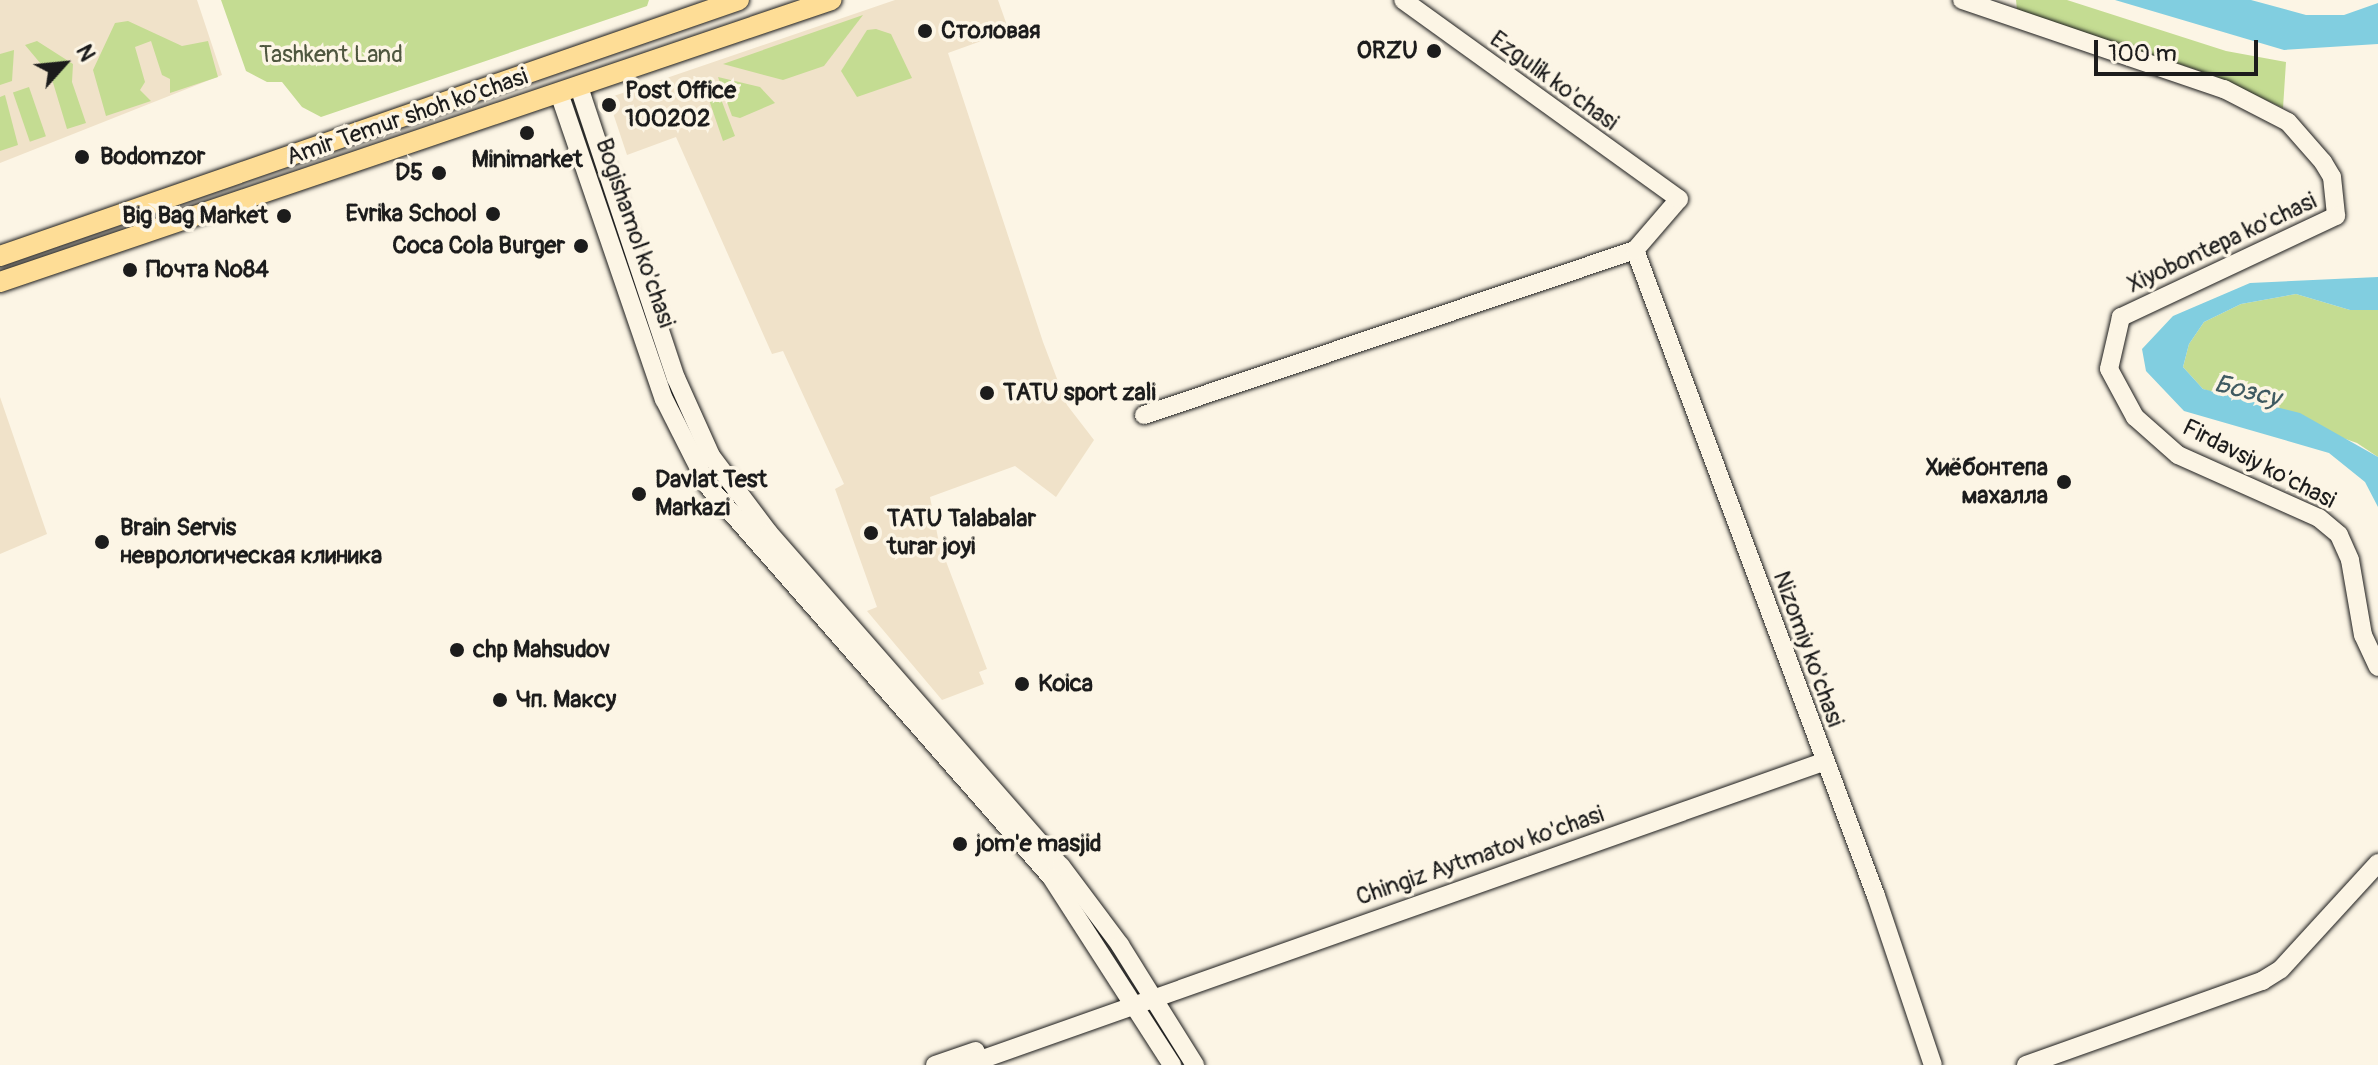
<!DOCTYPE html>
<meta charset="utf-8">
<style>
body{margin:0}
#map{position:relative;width:2378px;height:1065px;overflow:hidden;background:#fcf5e5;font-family:Pangolin,sans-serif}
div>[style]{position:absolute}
.built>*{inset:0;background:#f0e2c9}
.green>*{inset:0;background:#c4dc92;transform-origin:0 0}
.water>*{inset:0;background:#81cee0}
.roads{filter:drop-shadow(0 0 2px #1c1c1c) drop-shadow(0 0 2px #1c1c1c)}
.secondary>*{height:18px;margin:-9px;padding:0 9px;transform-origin:9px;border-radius:9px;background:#fcf5e5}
.primary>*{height:20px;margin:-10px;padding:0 10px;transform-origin:10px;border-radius:10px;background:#fedd96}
.dots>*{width:22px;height:22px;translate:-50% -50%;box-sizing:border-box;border:4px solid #fcf5e5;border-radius:50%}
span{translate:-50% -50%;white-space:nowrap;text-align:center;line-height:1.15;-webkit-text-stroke:7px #fcf5e5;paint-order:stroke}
.poi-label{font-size:24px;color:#1c1c1c;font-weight:700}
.left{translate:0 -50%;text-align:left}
.right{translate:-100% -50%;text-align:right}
.park-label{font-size:24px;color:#4e563f}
.street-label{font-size:24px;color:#1c1c1c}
.water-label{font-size:26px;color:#3f5a61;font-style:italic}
.north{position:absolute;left:24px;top:24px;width:80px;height:80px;-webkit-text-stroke:6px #fcf5e5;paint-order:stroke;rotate:63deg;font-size:22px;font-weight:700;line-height:32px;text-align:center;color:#1c1c1c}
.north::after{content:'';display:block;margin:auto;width:28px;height:36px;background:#1c1c1c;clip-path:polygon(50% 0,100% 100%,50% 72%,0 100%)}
.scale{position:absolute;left:2094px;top:40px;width:164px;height:36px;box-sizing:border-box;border:4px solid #1c1c1c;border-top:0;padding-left:10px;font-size:24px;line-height:28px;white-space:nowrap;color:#1c1c1c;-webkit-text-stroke:6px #fcf5e5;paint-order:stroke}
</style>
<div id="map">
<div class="built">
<i style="clip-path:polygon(0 0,197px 0,222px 75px,0 163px)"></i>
<i style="clip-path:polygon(895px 0,998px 0,1009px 31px,948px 53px,1043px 342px,1067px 405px,1094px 440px,1056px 497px,1015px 466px,930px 497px,939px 543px,987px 669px,979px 672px,984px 684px,942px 700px,867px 611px,877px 607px,835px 489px,844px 484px,783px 351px,772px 354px,676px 137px,627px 155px,608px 98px)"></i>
<i style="clip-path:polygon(0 397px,47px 534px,0 554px)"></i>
</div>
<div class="green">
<i style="clip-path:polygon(221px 0,649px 0,647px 6px,321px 117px,302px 107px,282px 82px,267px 82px,246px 71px)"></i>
<i style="clip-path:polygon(2016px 0,2067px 0,2226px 51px,2286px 62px,2283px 108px,2215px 76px,2017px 10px)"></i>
<i style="clip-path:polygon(863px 15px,824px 66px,783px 80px,723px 64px)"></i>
<i style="clip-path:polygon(128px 21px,182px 46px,208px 41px,218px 77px,170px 93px,170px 79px,162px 75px,151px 41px,135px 47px,145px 82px,140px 90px,151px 101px,106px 116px,93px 70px,115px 23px)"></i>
<i style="clip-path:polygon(876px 29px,891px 34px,912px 78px,857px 97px,841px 71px,867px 30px)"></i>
<i style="clip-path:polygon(37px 41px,73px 64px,72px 82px,86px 123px,67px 129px,51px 76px,25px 45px)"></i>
<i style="clip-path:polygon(14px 50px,12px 81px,0 85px,0 54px)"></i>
<i style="clip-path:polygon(718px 77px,760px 87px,775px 103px,740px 118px,732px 116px)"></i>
<i style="clip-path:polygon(713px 78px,735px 136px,723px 141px,707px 94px,711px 92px,707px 80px)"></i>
<i style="left:29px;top:87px;width:52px;height:17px;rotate:71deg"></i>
<i style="clip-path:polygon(5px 95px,18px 145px,0 151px,0 97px)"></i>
<i style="clip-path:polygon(2296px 294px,2350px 310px,2378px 310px,2378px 457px,2357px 443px,2203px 389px,2183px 367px,2189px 344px,2204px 322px,2241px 304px)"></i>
</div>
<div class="water">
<i style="clip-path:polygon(2115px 0,2251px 0,2306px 15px,2344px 15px,2378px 3px,2378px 44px,2284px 50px)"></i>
<i style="clip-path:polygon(2378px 277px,2378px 310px,2350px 310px,2296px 294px,2241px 304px,2204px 322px,2189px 344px,2183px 367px,2203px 389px,2300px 413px,2378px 457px,2378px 507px,2365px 482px,2329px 453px,2184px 411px,2146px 371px,2142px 349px,2173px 316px,2250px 283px)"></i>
</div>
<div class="roads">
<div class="secondary">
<i style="left:1962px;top:0;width:277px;rotate:18.8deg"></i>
<i style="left:2224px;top:89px;width:72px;rotate:27.3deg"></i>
<i style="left:2288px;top:122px;width:53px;rotate:48.8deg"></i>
<i style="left:2323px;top:162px;width:17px;rotate:59deg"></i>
<i style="left:2332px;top:177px;width:39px;rotate:84deg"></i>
<i style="left:2336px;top:216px;width:238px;rotate:154.8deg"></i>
<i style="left:2121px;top:317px;width:53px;rotate:103deg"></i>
<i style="left:2109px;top:369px;width:55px;rotate:61.6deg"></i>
<i style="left:2135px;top:417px;width:57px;rotate:41.5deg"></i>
<i style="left:2178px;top:455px;width:154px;rotate:24.1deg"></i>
<i style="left:2319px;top:518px;width:26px;rotate:40deg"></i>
<i style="left:2339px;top:535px;width:27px;rotate:66deg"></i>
<i style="left:2350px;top:560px;width:76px;rotate:80.2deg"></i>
<i style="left:2363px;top:635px;width:35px;rotate:65deg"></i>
<i style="left:579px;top:87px;width:307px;rotate:71.6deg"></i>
<i style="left:676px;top:378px;width:85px;rotate:65.8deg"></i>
<i style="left:711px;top:456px;width:96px;rotate:53deg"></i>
<i style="left:769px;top:533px;width:443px;rotate:48.8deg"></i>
<i style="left:1061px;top:866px;width:99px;rotate:53.2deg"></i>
<i style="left:1120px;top:945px;width:142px;rotate:58deg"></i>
<i style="left:559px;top:93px;width:324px;rotate:71.1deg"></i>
<i style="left:664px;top:399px;width:97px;rotate:63.2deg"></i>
<i style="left:708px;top:486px;width:520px;rotate:48.74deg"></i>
<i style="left:1051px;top:877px;width:224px;rotate:57.2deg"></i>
<i style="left:1635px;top:250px;width:689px;rotate:69.54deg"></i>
<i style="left:1876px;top:896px;width:178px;rotate:71.4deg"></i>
<i style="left:1144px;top:415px;width:518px;rotate:-18.57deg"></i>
<i style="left:1635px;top:250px;width:67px;rotate:-49.2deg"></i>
<i style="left:1679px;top:199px;width:340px;rotate:-144.2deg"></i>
<i style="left:935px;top:1065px;width:43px;rotate:-18.9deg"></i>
<i style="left:966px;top:1065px;width:909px;rotate:-19.47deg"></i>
<i style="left:2026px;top:1065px;width:251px;rotate:-19.6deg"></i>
<i style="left:2262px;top:981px;width:22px;rotate:-32deg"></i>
<i style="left:2281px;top:969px;width:144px;rotate:-47.5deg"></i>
</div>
<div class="primary">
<i style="left:0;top:256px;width:782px;rotate:-19.11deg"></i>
<i style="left:0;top:282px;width:878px;rotate:-18.74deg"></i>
</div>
</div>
<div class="dots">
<i style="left:925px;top:31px;background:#1c1c1c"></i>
<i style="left:1434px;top:51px;background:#1c1c1c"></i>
<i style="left:609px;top:105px;background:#1c1c1c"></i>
<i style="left:527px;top:133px;background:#1c1c1c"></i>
<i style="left:82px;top:157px;background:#1c1c1c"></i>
<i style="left:439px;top:173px;background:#1c1c1c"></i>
<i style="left:493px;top:214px;background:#1c1c1c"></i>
<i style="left:284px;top:216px;background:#1c1c1c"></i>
<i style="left:581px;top:246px;background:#1c1c1c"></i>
<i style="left:130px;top:270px;background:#1c1c1c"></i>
<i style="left:987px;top:393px;background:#1c1c1c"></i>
<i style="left:2064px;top:482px;background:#1c1c1c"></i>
<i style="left:639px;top:494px;background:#1c1c1c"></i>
<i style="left:871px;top:533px;background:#1c1c1c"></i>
<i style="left:102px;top:542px;background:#1c1c1c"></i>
<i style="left:457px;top:650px;background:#1c1c1c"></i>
<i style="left:1022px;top:684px;background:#1c1c1c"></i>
<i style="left:500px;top:700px;background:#1c1c1c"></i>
<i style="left:960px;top:844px;background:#1c1c1c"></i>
</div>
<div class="poi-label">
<span class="left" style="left:941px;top:31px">Столовая</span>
<span class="right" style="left:1418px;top:51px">ORZU</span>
<span class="left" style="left:625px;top:105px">Post Office<br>100202</span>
<span class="left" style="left:100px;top:157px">Bodomzor</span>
<span style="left:527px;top:160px">Minimarket</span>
<span class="right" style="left:423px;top:173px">D5</span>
<span class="right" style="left:477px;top:214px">Evrika School</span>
<span class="right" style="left:268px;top:216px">Big Bag Market</span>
<span class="right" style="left:565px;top:246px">Coca Cola Burger</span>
<span class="left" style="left:146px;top:270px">Почта №84</span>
<span class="left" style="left:1003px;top:393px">TATU sport zali</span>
<span class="right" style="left:2048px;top:482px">Хиёбонтепа<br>махалла</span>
<span class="left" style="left:655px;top:494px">Davlat Test<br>Markazi</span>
<span class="left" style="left:887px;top:533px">TATU Talabalar<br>turar joyi</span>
<span class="left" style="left:120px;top:542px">Brain Servis<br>неврологическая клиника</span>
<span class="left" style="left:473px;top:650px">chp Mahsudov</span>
<span class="left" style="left:1038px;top:684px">Koica</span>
<span class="left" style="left:516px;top:700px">Чп. Максу</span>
<span class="left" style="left:976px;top:844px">jom'e masjid</span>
</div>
<div class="park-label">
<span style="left:331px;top:55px">Tashkent Land</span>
</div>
<div class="street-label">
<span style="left:1554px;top:81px;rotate:36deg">Ezgulik ko'chasi</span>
<span style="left:407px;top:117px;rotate:-19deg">Amir Temur shoh ko'chasi</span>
<span style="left:635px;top:233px;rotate:71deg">Bogishamol ko'chasi</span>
<span style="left:2222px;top:243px;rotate:-25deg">Xiyobontepa ko'chasi</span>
<span style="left:2259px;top:464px;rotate:27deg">Firdavsiy ko'chasi</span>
<span style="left:1808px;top:649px;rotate:70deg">Nizomiy ko'chasi</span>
<span style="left:1480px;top:856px;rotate:-19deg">Chingiz Aytmatov ko'chasi</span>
</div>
<div class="water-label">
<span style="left:2247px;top:392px;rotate:14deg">Бозсу</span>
</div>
<div class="north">N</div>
<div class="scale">100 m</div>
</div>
